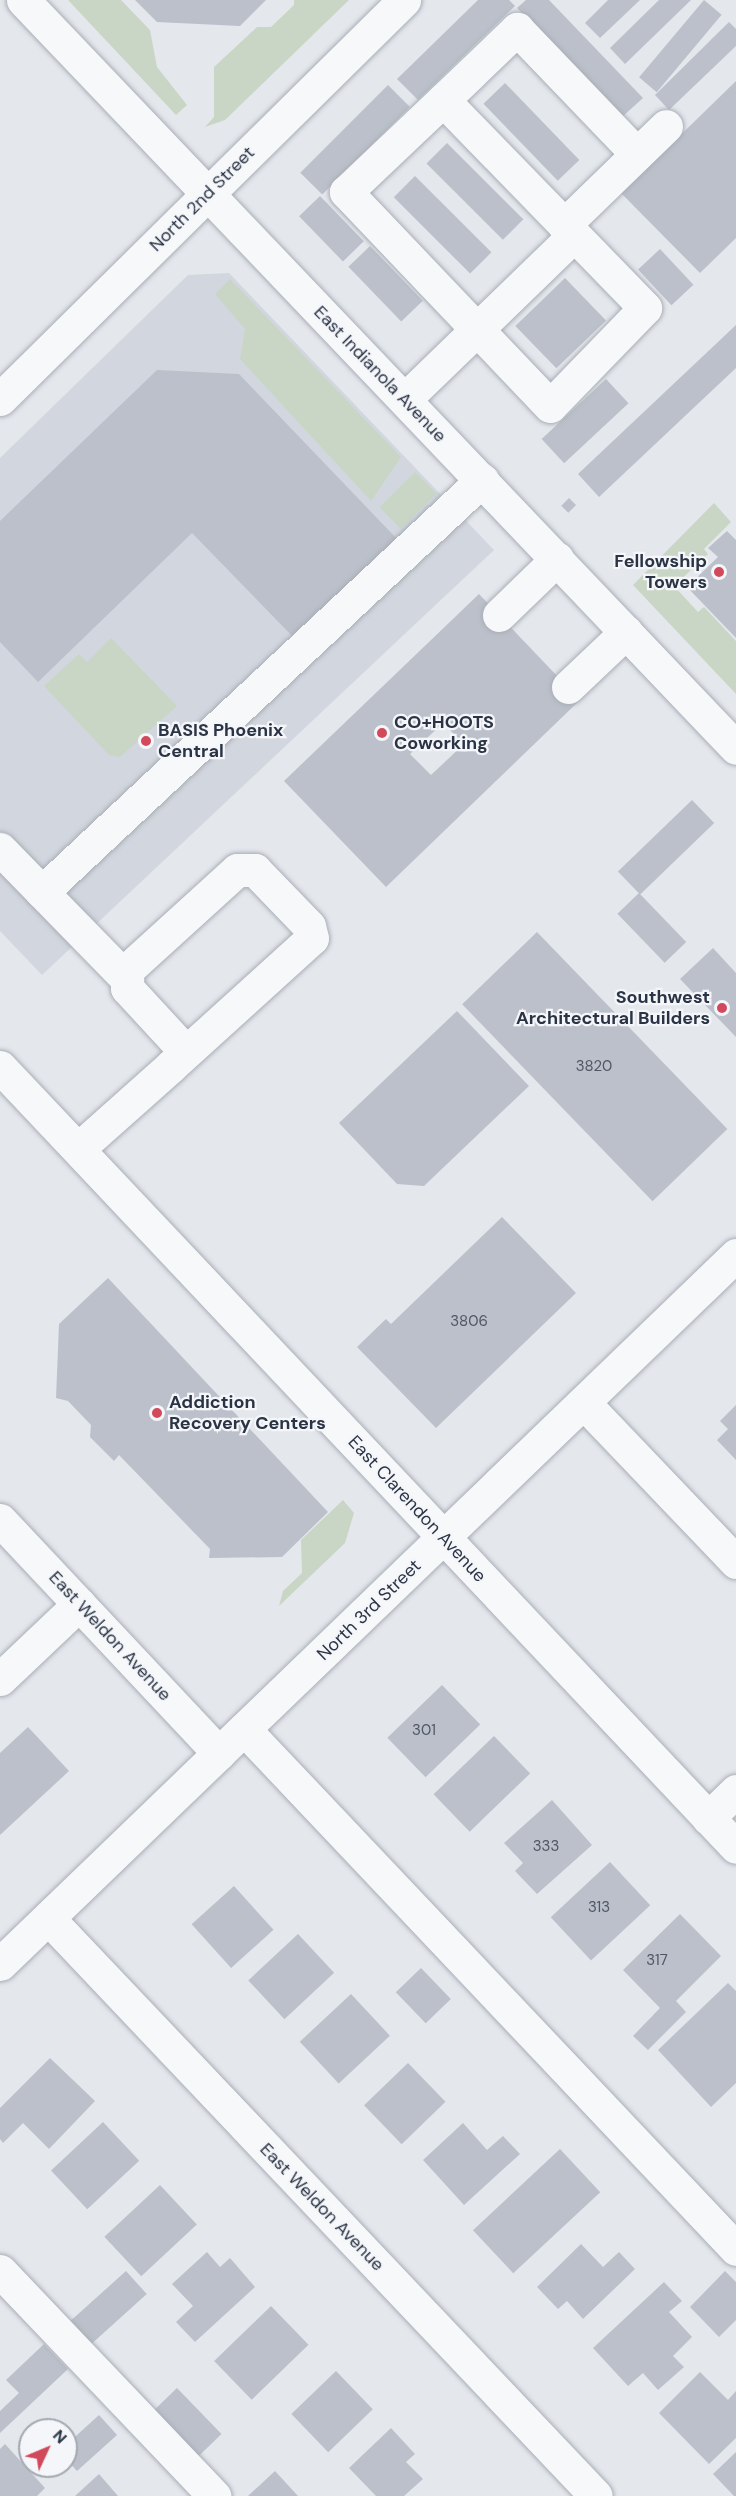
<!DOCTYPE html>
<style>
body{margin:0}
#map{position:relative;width:736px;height:2496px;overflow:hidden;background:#e4e7ec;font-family:"DM Sans",sans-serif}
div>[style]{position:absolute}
.built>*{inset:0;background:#d2d6de}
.green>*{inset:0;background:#c9d6c5;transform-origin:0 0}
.building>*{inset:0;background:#bbc0ca;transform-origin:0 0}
.roads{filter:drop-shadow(0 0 2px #a9aeb7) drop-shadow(0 0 2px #a9aeb7)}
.minor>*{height:33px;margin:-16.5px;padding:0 16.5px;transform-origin:16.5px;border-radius:16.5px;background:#f7f8fa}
.dots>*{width:16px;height:16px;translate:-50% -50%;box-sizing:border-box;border:3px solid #f4f6f9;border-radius:50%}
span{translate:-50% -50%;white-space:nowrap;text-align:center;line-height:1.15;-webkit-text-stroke:4.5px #f4f6f9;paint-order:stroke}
.number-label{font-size:15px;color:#4f5766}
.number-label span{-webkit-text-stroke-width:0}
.street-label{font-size:18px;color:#2b3445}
.poi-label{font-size:18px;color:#2b3445;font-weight:700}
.right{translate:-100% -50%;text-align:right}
.left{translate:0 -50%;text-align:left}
.north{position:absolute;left:18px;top:2418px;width:60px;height:60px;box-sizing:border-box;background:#f4f6f9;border:2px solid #a4a8b1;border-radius:50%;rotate:46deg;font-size:16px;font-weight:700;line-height:24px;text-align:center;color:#2b3445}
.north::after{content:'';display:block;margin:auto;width:21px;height:27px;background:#d1495b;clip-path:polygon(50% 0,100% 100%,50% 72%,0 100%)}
</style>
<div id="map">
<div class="built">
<i style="clip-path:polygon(229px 273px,494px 550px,42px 975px,0 931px,0 458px,188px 275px)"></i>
</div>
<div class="green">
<i style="clip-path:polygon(68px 0,121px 0,150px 30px,157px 67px,187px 105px,176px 115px)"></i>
<i style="clip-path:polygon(294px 0,349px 0,225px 120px,205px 127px,214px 117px,214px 67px,257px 27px,271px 27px,294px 5px)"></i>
<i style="clip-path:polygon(230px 279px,401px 457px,371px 501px,240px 359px,245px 329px,215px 294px)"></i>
<i style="left:415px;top:472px;width:30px;height:50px;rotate:45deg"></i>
<i style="clip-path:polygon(714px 503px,731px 522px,704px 549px,708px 554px,674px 586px,698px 612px,704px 607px,736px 641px,736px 694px,633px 585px)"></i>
<i style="clip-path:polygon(111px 638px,177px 706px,120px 757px,109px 755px,44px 686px,79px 654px,87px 662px)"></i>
<i style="clip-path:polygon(343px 1500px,354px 1513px,345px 1543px,279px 1606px,283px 1591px,302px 1573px,301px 1540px)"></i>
</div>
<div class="building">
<i style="clip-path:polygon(135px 0,266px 0,240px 26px,157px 22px)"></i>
<i style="clip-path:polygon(478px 0,509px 0,515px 6px,418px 100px,397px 79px)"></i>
<i style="clip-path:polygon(526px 0,549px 0,643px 98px,622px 117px,517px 8px)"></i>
<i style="clip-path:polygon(608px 0,640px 0,600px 38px,585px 23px)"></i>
<i style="clip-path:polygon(659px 0,691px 0,625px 64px,610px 48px)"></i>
<i style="left:704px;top:0;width:23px;height:101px;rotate:40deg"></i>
<i style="clip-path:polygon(729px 22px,736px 29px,736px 46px,669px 110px,655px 95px)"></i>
<i style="clip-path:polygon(736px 81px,736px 238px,700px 273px,621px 193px)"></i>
<i style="left:505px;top:83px;width:107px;height:30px;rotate:46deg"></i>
<i style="left:388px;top:85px;width:31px;height:124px;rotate:45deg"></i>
<i style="left:447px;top:143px;width:108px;height:29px;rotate:45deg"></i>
<i style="left:415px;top:176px;width:108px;height:30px;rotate:45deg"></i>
<i style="left:320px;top:196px;width:63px;height:29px;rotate:46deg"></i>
<i style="left:370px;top:246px;width:76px;height:30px;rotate:46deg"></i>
<i style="left:660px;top:249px;width:49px;height:30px;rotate:47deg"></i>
<i style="left:565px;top:278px;width:59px;height:69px;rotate:46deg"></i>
<i style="clip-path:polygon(736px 325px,736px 368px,599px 497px,578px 474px)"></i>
<i style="clip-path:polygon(157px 370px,239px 374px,398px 540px,295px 639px,192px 533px,38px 682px,0 642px,0 521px)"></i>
<i style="left:606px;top:379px;width:33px;height:88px;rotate:47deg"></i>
<i style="left:569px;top:498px;width:10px;height:11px;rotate:45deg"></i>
<i style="clip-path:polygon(727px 531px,736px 540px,736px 638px,687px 587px,718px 557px,708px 548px)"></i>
<i style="clip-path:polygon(evenodd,479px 594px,580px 700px,386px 887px,284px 781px,479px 594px,443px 723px,464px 744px,431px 775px,410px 754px,443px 723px)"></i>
<i style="left:692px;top:800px;width:32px;height:103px;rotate:46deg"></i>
<i style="left:639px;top:893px;width:68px;height:30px;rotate:46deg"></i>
<i style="left:537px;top:932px;width:274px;height:104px;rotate:46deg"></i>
<i style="clip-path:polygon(713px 948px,736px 973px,736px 1037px,680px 979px)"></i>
<i style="clip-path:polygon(457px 1011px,529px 1086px,424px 1186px,397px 1184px,339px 1123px)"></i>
<i style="clip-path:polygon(502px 1217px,576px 1293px,436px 1428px,357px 1347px,386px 1319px,391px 1324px)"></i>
<i style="clip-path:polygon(108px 1278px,328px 1512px,282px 1557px,209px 1558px,210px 1549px,119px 1455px,114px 1461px,90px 1437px,91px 1425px,68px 1401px,56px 1398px,59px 1324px)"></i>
<i style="clip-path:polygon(736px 1405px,736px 1460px,717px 1440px,728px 1429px,720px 1421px)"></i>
<i style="left:442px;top:1685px;width:55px;height:76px;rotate:46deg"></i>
<i style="clip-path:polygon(28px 1727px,69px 1771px,0 1835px,0 1753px)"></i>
<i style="left:494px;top:1736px;width:52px;height:84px;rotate:46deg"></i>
<i style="clip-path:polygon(552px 1800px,592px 1845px,537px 1894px,515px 1871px,523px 1863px,504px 1843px)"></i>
<i style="left:610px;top:1862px;width:59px;height:81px;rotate:47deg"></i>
<i style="left:234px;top:1886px;width:59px;height:57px;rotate:48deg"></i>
<i style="clip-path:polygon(680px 1914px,721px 1956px,676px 2001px,686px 2012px,648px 2050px,633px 2036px,660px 2008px,623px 1970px)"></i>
<i style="left:298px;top:1934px;width:53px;height:68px;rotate:47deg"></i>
<i style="left:421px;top:1968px;width:43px;height:35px;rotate:46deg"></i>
<i style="clip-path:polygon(728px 1983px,736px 1991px,736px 2083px,711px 2107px,658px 2050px)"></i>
<i style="left:351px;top:1994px;width:57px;height:70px;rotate:47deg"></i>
<i style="clip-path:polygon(50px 2058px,95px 2101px,49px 2149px,23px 2123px,3px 2143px,0 2139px,0 2108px)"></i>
<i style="left:408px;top:2063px;width:54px;height:61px;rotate:46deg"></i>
<i style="left:103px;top:2122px;width:53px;height:71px;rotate:47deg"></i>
<i style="clip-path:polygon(463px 2123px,487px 2150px,503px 2136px,520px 2154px,464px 2205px,423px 2160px)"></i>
<i style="left:560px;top:2149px;width:59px;height:119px;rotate:47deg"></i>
<i style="left:160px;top:2185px;width:54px;height:76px;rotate:47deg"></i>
<i style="clip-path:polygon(581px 2244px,603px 2267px,619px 2252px,635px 2269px,583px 2319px,567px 2301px,558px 2309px,537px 2287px)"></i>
<i style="clip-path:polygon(207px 2252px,220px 2267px,230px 2258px,255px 2287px,195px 2342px,176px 2322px,193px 2306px,172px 2284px)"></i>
<i style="left:126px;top:2271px;width:31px;height:76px;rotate:48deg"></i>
<i style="clip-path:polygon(725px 2271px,736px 2282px,736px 2320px,719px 2337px,690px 2307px)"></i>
<i style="clip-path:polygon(664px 2282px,682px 2301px,669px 2312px,692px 2337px,673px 2356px,684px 2367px,658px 2390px,643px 2373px,628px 2386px,593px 2348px)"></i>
<i style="left:271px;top:2306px;width:54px;height:79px;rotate:46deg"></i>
<i style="clip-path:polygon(44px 2344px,68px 2369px,0 2433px,0 2411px,19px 2393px,6px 2380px)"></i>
<i style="left:336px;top:2371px;width:53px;height:62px;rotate:46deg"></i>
<i style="clip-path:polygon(700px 2372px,728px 2400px,736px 2391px,736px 2438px,709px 2464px,659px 2413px)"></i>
<i style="left:177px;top:2388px;width:64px;height:33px;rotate:46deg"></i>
<i style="clip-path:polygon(99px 2415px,117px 2435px,77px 2471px,66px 2459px,66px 2445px)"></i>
<i style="clip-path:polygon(391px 2428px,415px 2454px,406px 2462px,423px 2479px,404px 2496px,376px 2496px,349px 2468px)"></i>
<i style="clip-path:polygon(5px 2444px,45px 2488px,37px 2496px,0 2496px,0 2449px)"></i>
<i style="clip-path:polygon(736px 2452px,736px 2496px,734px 2496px,713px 2474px)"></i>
<i style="clip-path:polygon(275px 2471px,298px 2496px,248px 2496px)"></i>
<i style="clip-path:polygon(99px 2474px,118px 2496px,75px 2496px)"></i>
</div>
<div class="roads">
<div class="minor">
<i style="left:23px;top:0;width:1033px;rotate:46.37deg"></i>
<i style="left:443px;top:100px;width:290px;rotate:45.8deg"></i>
<i style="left:645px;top:308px;width:136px;rotate:134.1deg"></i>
<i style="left:550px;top:406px;width:296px;rotate:-133.6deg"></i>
<i style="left:346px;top:192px;width:134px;rotate:-43.5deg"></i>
<i style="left:443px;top:100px;width:103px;rotate:-43.8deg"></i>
<i style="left:517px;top:29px;width:173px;rotate:46.2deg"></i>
<i style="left:564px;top:225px;width:142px;rotate:-44.1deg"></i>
<i style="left:0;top:399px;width:568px;rotate:-44.64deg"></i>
<i style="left:405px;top:399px;width:235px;rotate:-44.1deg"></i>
<i style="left:499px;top:615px;width:81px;rotate:-44deg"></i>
<i style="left:568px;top:687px;width:80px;rotate:-43.5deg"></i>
<i style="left:0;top:849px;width:182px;rotate:45.7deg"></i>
<i style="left:42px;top:892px;width:603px;rotate:-43.12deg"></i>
<i style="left:0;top:1067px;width:1072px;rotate:46.66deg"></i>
<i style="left:78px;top:1149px;width:125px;rotate:-41.7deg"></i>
<i style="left:171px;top:1066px;width:190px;rotate:-42.2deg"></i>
<i style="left:312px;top:938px;width:12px;rotate:-104deg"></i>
<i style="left:309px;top:926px;width:78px;rotate:-134deg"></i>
<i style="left:255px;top:870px;width:18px;rotate:180deg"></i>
<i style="left:237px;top:870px;width:149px;rotate:137.7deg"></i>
<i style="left:127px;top:970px;width:18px;rotate:90deg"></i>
<i style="left:127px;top:988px;width:87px;rotate:47.3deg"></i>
<i style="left:584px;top:1403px;width:220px;rotate:46.3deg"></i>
<i style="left:0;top:1520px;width:320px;rotate:46.8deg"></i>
<i style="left:0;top:1679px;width:109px;rotate:-43.5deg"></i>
<i style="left:244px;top:1729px;width:716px;rotate:46.58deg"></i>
<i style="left:708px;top:1818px;width:39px;rotate:-44deg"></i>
<i style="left:48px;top:1918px;width:796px;rotate:46.53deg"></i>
<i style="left:0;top:1964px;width:1022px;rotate:-43.93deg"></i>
<i style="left:0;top:2271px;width:311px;rotate:46.4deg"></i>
</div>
</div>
<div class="dots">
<i style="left:719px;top:572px;background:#d1495b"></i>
<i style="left:382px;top:733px;background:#d1495b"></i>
<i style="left:146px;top:741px;background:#d1495b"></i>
<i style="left:722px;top:1008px;background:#d1495b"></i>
<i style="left:157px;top:1413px;background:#d1495b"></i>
</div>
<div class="number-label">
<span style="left:594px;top:1067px">3820</span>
<span style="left:469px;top:1322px">3806</span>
<span style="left:424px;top:1731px">301</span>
<span style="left:546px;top:1847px">333</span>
<span style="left:599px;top:1908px">313</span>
<span style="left:657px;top:1961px">317</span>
</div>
<div class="street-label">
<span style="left:202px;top:199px;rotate:-45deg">North 2nd Street</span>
<span style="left:380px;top:374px;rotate:46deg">East Indianola Avenue</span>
<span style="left:417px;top:1509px;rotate:47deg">East Clarendon Avenue</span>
<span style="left:369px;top:1610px;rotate:-44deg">North 3rd Street</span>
<span style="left:110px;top:1636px;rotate:47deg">East Weldon Avenue</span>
<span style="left:322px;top:2207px;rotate:46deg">East Weldon Avenue</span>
</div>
<div class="poi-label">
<span class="right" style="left:707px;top:572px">Fellowship<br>Towers</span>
<span class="left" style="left:394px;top:733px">CO+HOOTS<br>Coworking</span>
<span class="left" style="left:158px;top:741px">BASIS Phoenix<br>Central</span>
<span class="right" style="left:710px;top:1008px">Southwest<br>Architectural Builders</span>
<span class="left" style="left:169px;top:1413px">Addiction<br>Recovery Centers</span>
</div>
<div class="north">N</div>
</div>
